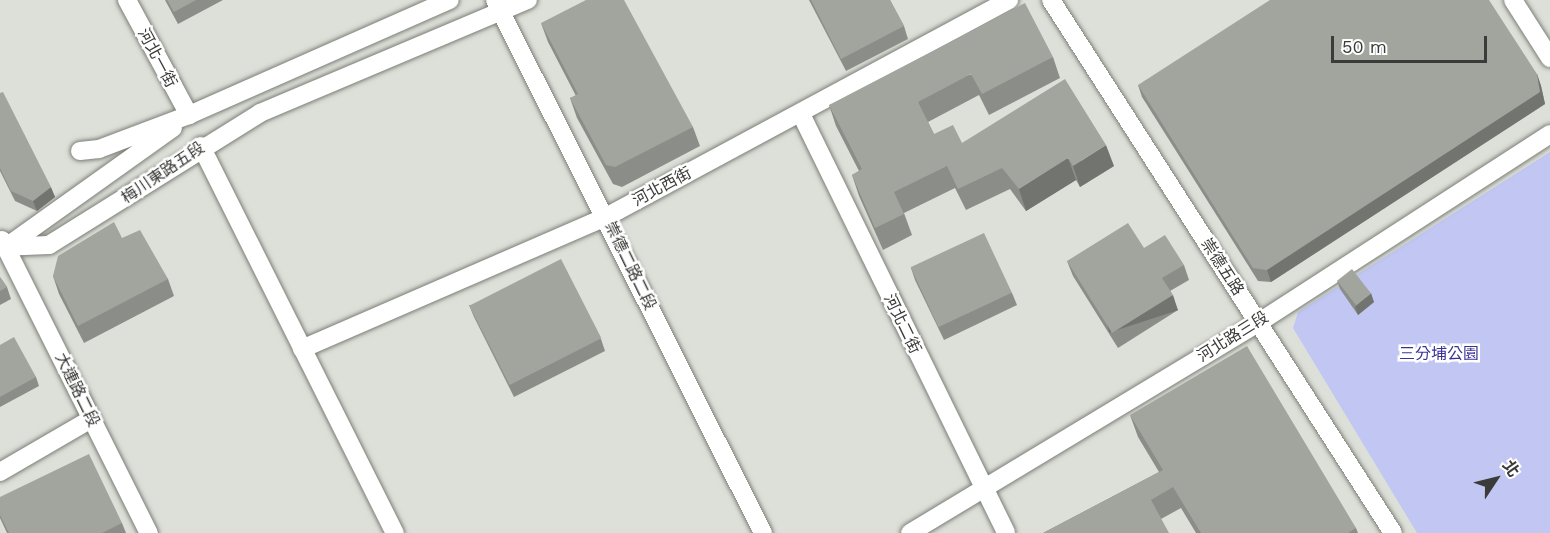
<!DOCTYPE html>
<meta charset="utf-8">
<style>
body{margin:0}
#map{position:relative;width:1550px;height:533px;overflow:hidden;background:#dce0d8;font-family:"Work Sans","Noto Sans TC",sans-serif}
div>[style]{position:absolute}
.green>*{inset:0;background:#c1c7f2}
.roads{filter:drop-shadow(0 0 2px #7b7f77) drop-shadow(0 0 2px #7b7f77)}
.minor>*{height:18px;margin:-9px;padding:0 9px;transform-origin:9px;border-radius:9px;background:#fff}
.wall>*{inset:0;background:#8b8e88}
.shaded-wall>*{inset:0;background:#71746f;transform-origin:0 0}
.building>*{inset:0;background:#a2a59e;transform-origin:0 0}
span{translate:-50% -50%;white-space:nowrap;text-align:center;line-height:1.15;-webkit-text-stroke:5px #fff;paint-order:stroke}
.street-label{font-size:16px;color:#3b3c39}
.park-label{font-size:16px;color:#3a3397}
.north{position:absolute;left:1466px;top:449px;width:60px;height:60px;-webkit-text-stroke:4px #fff;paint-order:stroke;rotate:55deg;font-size:16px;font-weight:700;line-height:24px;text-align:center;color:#3b3c39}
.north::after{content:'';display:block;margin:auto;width:21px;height:27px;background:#3b3c39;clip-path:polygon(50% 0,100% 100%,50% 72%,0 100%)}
.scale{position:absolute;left:1331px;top:36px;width:156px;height:27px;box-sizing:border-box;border:3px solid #3b3c39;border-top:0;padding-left:8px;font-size:18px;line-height:21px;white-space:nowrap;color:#3b3c39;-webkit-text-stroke:4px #fff;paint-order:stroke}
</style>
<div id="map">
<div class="green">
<i style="clip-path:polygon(1550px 152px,1550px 533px,1417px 533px,1293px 328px,1298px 312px)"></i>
</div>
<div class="roads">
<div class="minor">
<i style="left:127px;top:0;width:131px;rotate:61.7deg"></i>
<i style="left:495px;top:0;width:597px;rotate:63.31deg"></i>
<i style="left:1051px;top:0;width:633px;rotate:57.31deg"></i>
<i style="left:1513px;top:0;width:69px;rotate:57.5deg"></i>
<i style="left:801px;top:114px;width:466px;rotate:63.9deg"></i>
<i style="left:201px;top:146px;width:433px;rotate:63.4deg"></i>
<i style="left:80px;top:151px;width:19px;rotate:-6deg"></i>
<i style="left:99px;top:149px;width:96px;rotate:-20.7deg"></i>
<i style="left:189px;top:115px;width:285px;rotate:-23.8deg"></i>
<i style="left:2px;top:240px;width:328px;rotate:63.4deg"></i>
<i style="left:0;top:247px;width:49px;rotate:-2.3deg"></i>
<i style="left:49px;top:245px;width:249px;rotate:-32deg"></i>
<i style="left:260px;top:113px;width:291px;rotate:-22.9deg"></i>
<i style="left:6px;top:247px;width:205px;rotate:-35.5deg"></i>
<i style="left:302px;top:349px;width:331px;rotate:-23.5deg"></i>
<i style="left:606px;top:217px;width:458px;rotate:-28.3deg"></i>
<i style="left:0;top:472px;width:105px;rotate:-30.2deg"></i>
<i style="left:910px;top:533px;width:406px;rotate:-31.1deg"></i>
<i style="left:1258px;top:323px;width:348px;rotate:-32.9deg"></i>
</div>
</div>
<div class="wall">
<i style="clip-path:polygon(165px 0,223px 0,178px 24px)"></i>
<i style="clip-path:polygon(809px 0,890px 0,904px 26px,908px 39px,846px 71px)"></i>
<i style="clip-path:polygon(541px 23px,693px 127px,700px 146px,622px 187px,613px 184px,577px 118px,570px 98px,576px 96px,548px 42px)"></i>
<i style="clip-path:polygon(1053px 57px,1060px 78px,989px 115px,979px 95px,928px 122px,934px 134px,962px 143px,1114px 166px,1080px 187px,1076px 180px,1026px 211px,1010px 189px,966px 210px,955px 188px,904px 213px,912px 235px,883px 250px,859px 196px,852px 175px,859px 171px,836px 126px,829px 105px)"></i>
<i style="clip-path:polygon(1537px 74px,1541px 86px,1545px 104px,1271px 282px,1258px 281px,1142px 97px,1138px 85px)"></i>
<i style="clip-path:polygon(0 93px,55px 197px,37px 211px,15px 201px,0 171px)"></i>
<i style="clip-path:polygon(122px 238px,168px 279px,174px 296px,84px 343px,59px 294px,53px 276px)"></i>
<i style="clip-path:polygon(1067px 261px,1184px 265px,1189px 280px,1170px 291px,1178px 310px,1118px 348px,1073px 276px)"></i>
<i style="clip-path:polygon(911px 268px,1012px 293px,1017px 305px,944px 340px,915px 280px)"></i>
<i style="clip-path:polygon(0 277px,7px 287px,11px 299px,0 305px)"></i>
<i style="clip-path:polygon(1337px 281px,1374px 302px,1358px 315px,1340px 289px)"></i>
<i style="clip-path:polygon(469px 305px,601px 339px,605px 351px,514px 397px,474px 317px)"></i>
<i style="clip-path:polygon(0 345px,36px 377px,39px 386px,0 407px)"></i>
<i style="clip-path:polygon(1130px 415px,1356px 528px,1358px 533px,1196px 533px,1181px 508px,1161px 519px,1043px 533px,1159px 472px,1138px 437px)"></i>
<i style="clip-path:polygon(0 497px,122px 523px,126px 533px,7px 533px,0 518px)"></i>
</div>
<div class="shaded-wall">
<i style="clip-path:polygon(1537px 74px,1541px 86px,1545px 104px,1271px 282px,1267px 270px)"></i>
<i style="clip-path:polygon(1106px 145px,1114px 166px,1080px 187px,1073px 166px)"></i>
<i style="clip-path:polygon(1068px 158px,1076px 180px,1026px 211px,1019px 189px)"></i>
<i style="clip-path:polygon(51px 187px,55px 197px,37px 211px,33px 201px)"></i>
<i style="clip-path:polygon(1371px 293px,1374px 302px,1358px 315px,1355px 307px)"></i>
<i style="left:1173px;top:295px;width:16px;height:72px;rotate:72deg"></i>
</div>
<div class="building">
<i style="clip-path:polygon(167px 0,196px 0,174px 12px)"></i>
<i style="clip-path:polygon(586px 0,624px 0,693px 127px,615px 167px,606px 165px,570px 98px,578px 94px,541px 23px)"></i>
<i style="clip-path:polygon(811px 0,890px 0,904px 26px,841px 59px)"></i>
<i style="clip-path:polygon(1270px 0,1489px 0,1537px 74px,1540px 92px,1267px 270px,1253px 268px,1138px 85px)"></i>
<i style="clip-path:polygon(1025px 3px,1053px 57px,982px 94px,971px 74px,918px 102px,934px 134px,953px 125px,962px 143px,1065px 79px,1106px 145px,1073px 166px,1068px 158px,1019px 189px,1002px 168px,958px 189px,947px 166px,894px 192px,904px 214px,875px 228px,852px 175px,862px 169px,829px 105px)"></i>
<i style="clip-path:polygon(3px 92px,51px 187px,33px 201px,11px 191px,0 168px,0 93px)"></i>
<i style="clip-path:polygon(114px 222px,122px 238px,140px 230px,168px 279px,78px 326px,53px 276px,58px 256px)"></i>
<i style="clip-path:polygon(1128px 223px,1144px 248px,1165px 235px,1184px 265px,1162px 278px,1173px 295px,1112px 333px,1067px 261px)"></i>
<i style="left:984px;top:233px;width:66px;height:81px;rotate:65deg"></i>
<i style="left:561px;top:259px;width:89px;height:103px;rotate:63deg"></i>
<i style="left:1352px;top:269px;width:31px;height:19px;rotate:52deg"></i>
<i style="clip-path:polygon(0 277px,7px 287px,0 291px)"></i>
<i style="clip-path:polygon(14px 337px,36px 377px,0 397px,0 345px)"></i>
<i style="clip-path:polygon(1247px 346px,1356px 528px,1348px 533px,1201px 533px,1173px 487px,1151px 500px,1169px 533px,1043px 533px,1163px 470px,1130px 415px)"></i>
<i style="clip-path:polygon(89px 454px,122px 523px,102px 533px,9px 533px,0 515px,0 497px)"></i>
</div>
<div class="street-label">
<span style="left:157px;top:58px;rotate:62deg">河北一街</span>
<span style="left:163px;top:173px;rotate:-34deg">梅川東路五段</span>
<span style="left:662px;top:187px;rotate:-28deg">河北西街</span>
<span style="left:630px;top:266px;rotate:64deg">崇德二路二段</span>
<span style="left:1222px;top:267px;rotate:57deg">崇德五路</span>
<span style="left:902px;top:324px;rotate:64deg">河北二街</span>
<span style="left:1233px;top:337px;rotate:-32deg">河北路三段</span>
<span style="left:77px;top:390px;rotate:64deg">大連路二段</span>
</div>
<div class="park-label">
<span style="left:1439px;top:354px">三分埔公園</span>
</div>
<div class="north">北</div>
<div class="scale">50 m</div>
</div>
